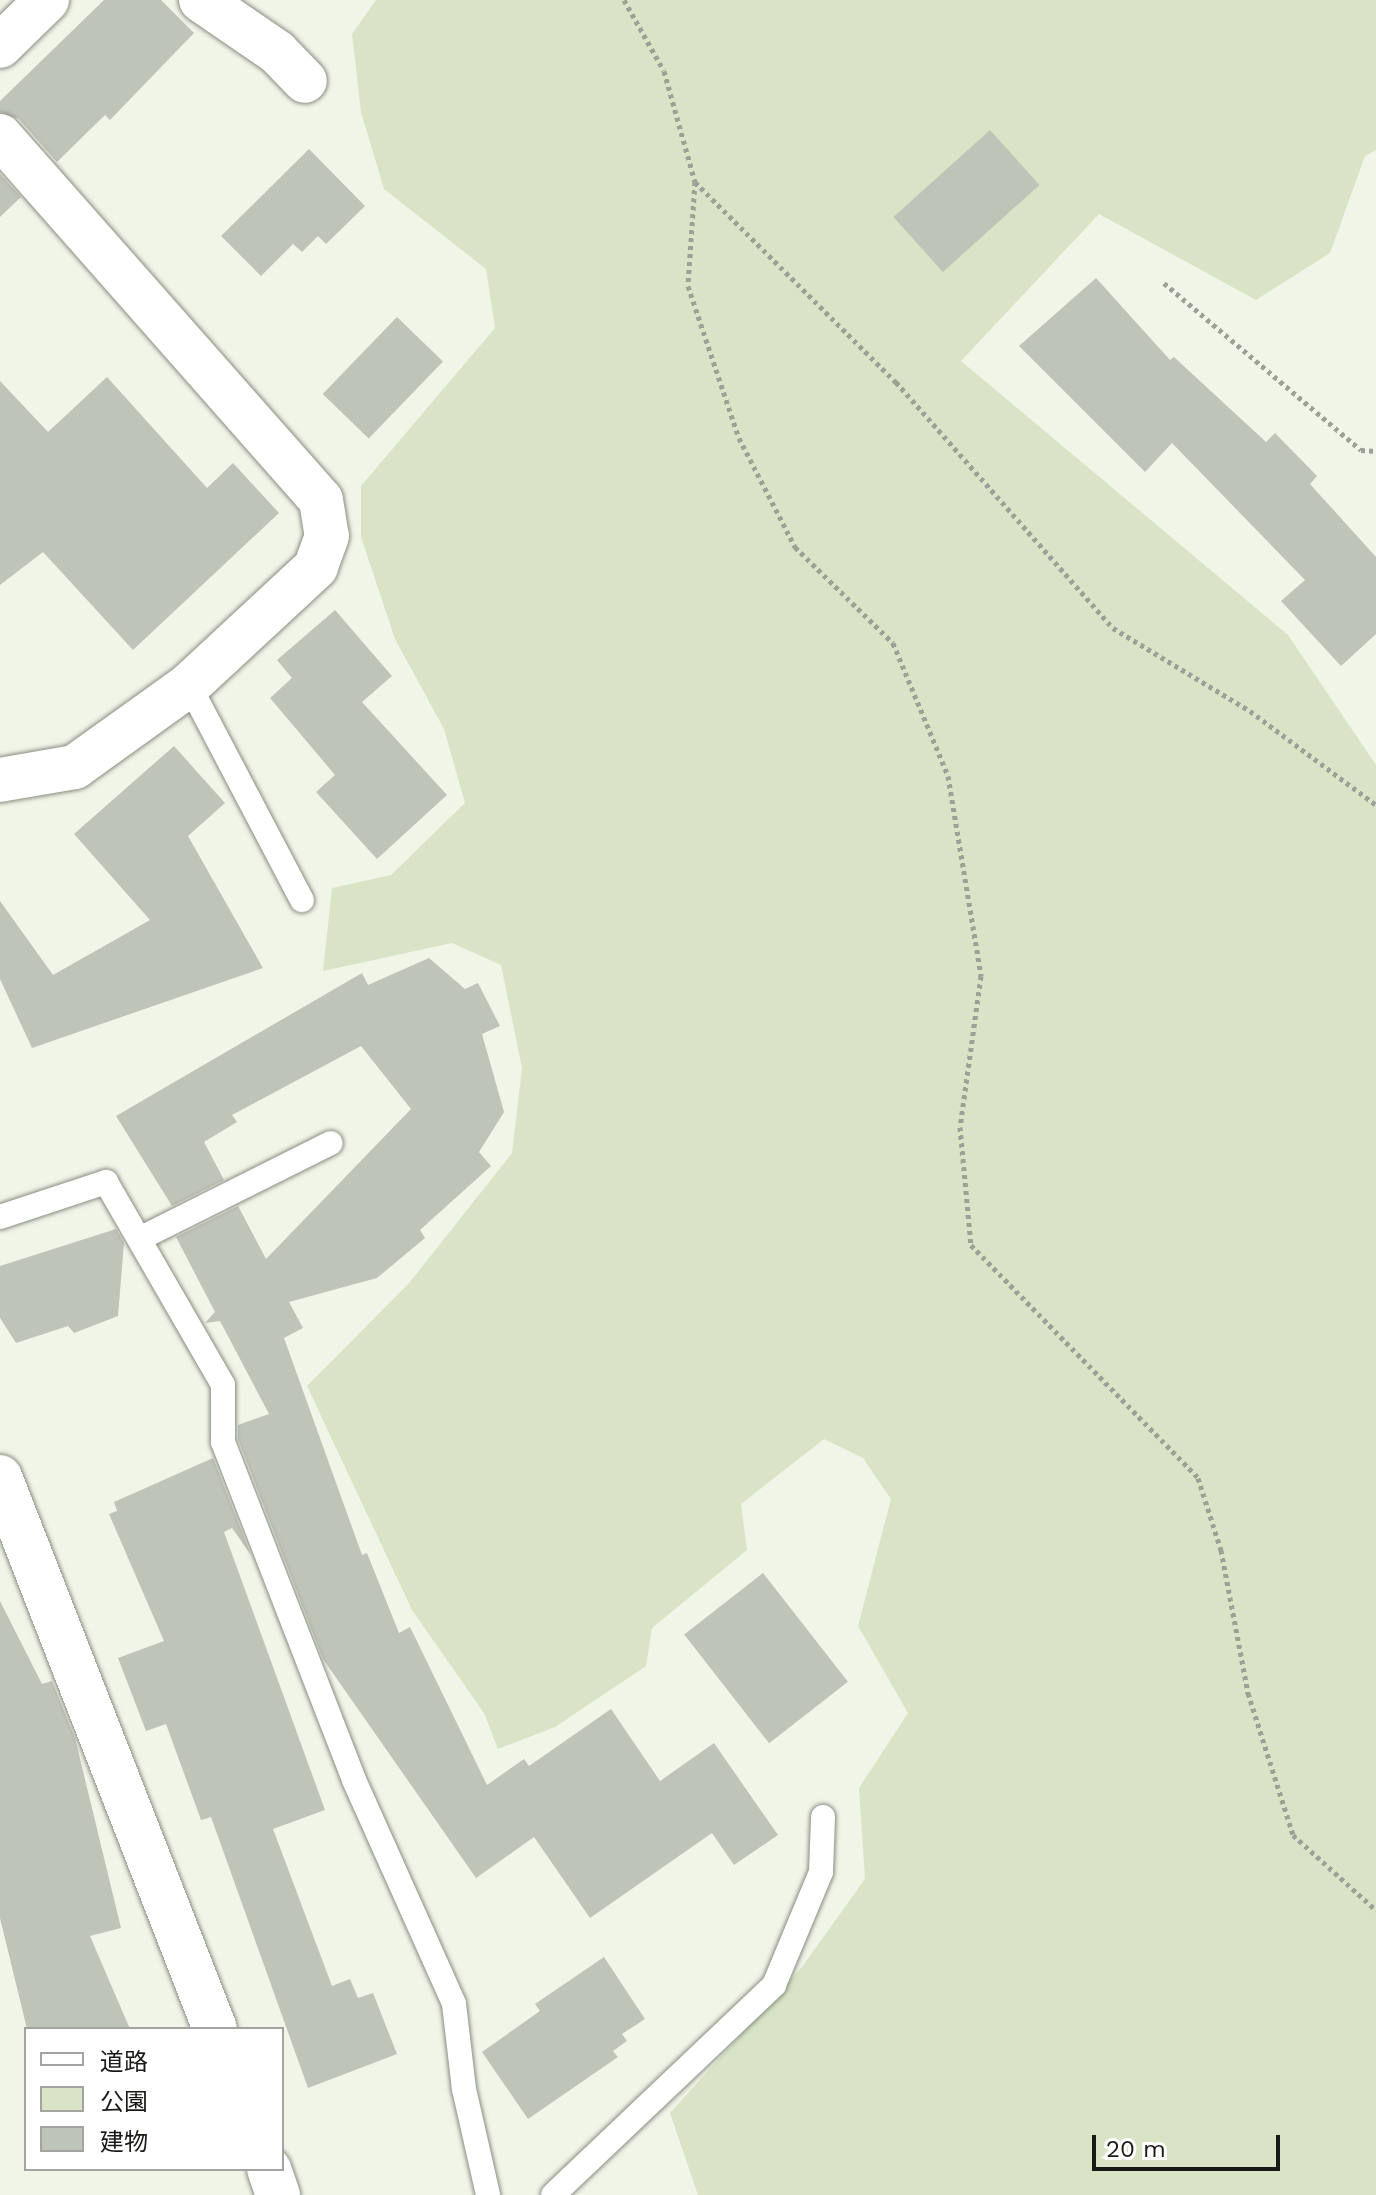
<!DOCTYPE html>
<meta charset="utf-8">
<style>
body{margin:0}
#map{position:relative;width:1376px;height:2195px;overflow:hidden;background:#f0f5e8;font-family:"Work Sans","Noto Sans JP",sans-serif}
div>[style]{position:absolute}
.green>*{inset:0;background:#d8e4c5}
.building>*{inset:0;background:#bfc4b8;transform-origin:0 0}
.path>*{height:5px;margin-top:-2.5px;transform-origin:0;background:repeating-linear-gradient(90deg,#9ca096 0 4px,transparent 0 8px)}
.roads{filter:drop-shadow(0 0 2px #898d82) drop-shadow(0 0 2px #898d82)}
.lane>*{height:24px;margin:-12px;padding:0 12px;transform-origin:12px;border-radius:12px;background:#fff}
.street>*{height:44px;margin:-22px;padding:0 22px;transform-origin:22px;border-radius:22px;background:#fff}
span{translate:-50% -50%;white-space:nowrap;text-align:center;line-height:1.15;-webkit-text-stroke:6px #fff;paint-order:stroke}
.legend{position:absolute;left:24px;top:2027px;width:260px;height:144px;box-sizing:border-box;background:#fff;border:2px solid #a3a3a1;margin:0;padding:10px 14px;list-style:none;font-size:24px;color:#181a15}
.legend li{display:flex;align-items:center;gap:16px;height:40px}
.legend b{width:40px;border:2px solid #a3a3a1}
.scale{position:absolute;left:1092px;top:2135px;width:188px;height:36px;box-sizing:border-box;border:4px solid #181a15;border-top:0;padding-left:10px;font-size:24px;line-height:28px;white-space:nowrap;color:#181a15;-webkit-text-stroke:6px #fff;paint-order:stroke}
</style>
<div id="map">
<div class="green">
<i style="clip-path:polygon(376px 0,1376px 0,1376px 150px,1365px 156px,1330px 253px,1256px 300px,1099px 214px,961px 361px,1288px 635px,1376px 765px,1376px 2195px,698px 2195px,670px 2113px,802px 1967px,865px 1879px,859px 1788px,908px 1713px,858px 1626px,891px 1499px,863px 1458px,824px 1439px,741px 1504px,747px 1550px,652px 1628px,646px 1666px,555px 1727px,498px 1749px,484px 1713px,412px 1610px,307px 1386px,410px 1282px,512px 1153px,522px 1068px,501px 965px,452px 943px,323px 971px,332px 888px,391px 875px,465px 803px,444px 729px,395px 639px,361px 537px,361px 486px,495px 328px,486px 269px,384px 189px,361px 112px,352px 34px)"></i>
</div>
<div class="building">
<i style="clip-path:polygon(104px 0,161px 0,194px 33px,110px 120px,105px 115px,57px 162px,19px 119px,0 112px,0 101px)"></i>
<i style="left:990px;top:130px;width:74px;height:130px;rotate:48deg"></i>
<i style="clip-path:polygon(309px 149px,365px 206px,326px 244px,318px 236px,302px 252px,293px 244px,261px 276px,221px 236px)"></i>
<i style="clip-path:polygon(0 174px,21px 197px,0 217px)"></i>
<i style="clip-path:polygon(1096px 278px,1170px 360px,1174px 357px,1266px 442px,1275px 433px,1317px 476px,1310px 484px,1376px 557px,1376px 634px,1341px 666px,1281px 601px,1305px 580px,1172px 443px,1145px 472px,1019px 346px)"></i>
<i style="left:397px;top:317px;width:64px;height:107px;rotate:44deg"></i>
<i style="clip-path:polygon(107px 377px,207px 488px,233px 463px,279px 513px,133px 650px,43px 552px,0 585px,0 381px,48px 432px)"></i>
<i style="clip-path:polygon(335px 610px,392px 676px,362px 702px,447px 795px,377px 859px,316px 792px,335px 775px,270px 698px,292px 678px,277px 660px)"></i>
<i style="clip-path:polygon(174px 746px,225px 803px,188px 836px,263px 968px,32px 1048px,0 979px,0 901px,53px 975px,150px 920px,74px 834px)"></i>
<i style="clip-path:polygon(429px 958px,465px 989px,478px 983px,500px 1026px,482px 1034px,504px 1112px,479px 1152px,491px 1166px,420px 1230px,425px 1238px,377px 1278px,289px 1302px,303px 1328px,284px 1338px,362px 1555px,367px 1553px,399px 1633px,410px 1627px,487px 1785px,524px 1759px,529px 1766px,611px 1709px,660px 1781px,714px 1743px,778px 1835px,734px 1865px,712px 1833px,590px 1918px,534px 1837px,476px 1878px,323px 1659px,238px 1439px,238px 1425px,269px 1414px,220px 1321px,205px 1323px,215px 1312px,176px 1237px,238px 1206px,266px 1259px,411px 1109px,361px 1046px,232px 1115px,237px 1122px,204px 1142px,224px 1180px,172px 1206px,116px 1116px,362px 973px,368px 985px)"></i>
<i style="clip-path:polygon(116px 1229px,124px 1243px,118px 1316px,74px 1333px,68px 1326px,16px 1343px,0 1318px,0 1266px)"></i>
<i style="clip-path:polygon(213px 1458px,251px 1555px,232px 1528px,224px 1532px,325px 1810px,273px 1829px,332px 1986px,350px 1979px,358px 1998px,373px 1993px,397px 2054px,308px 2088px,211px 1817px,201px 1820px,166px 1724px,146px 1731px,118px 1658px,164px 1641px,109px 1514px,117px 1511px,114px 1502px)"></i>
<i style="left:763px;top:1573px;width:138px;height:100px;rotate:52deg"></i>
<i style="clip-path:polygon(0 1601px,42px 1684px,52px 1681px,75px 1738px,121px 1928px,90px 1936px,130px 2029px,27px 2029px,0 1918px)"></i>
<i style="clip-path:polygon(604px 1957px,645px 2019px,622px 2034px,627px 2041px,613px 2051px,618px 2057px,528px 2119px,482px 2052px,540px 2011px,535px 2004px)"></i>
</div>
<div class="path">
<i style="left:624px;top:0;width:81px;rotate:60.6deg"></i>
<i style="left:664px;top:71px;width:115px;rotate:74.4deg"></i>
<i style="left:695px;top:182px;width:284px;rotate:44.9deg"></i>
<i style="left:896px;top:382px;width:328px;rotate:48.6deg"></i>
<i style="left:1113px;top:628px;width:160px;rotate:31.2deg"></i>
<i style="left:1250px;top:711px;width:157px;rotate:36.7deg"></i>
<i style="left:695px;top:182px;width:104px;rotate:93.9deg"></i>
<i style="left:688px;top:286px;width:160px;rotate:71.5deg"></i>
<i style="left:739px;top:438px;width:123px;rotate:62.8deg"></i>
<i style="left:795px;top:547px;width:137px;rotate:44.4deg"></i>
<i style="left:893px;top:643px;width:144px;rotate:67.5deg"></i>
<i style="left:948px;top:776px;width:203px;rotate:80.6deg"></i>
<i style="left:981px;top:976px;width:152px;rotate:97.9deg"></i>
<i style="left:960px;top:1127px;width:119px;rotate:84.7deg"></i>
<i style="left:971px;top:1245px;width:325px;rotate:45.7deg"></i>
<i style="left:1198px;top:1478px;width:76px;rotate:72.3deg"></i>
<i style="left:1221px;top:1550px;width:146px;rotate:79.3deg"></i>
<i style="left:1248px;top:1693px;width:149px;rotate:72.4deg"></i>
<i style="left:1293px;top:1835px;width:112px;rotate:42.1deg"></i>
<i style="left:1164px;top:283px;width:258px;rotate:40.3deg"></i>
<i style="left:1361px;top:450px;width:15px;rotate:4deg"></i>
</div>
<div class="roads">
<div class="lane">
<i style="left:189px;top:685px;width:243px;rotate:62.3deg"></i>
<i style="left:0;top:1217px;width:112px;rotate:-18.3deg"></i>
<i style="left:106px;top:1182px;width:234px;rotate:60deg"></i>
<i style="left:223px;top:1385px;width:57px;rotate:90deg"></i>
<i style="left:223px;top:1442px;width:362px;rotate:68.8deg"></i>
<i style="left:354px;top:1780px;width:245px;rotate:65.9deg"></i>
<i style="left:454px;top:2004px;width:86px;rotate:83.3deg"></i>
<i style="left:464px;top:2089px;width:109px;rotate:77.2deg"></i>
<i style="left:141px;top:1238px;width:212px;rotate:-26.6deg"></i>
<i style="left:553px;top:2195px;width:305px;rotate:-43.5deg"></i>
<i style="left:774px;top:1985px;width:122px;rotate:-67.4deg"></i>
<i style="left:821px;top:1872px;width:55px;rotate:-87.9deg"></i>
</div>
<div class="street">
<i style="left:201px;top:0;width:92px;rotate:34.4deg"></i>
<i style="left:277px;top:52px;width:40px;rotate:46deg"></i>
<i style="left:0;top:46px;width:66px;rotate:-44.4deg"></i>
<i style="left:0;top:136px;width:485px;rotate:48.6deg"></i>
<i style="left:321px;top:500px;width:36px;rotate:81deg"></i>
<i style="left:327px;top:536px;width:33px;rotate:110deg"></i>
<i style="left:316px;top:567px;width:173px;rotate:137.1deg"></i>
<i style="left:189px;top:685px;width:140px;rotate:144.3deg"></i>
<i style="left:75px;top:767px;width:76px;rotate:170.2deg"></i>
<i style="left:0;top:1477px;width:592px;rotate:68.72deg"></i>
<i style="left:269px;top:2169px;width:28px;rotate:71deg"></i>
</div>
</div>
<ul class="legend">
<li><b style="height:10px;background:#fff"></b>道路</li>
<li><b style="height:22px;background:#d8e4c5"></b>公園</li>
<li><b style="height:22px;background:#bfc4b8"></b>建物</li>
</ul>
<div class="scale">20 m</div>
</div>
